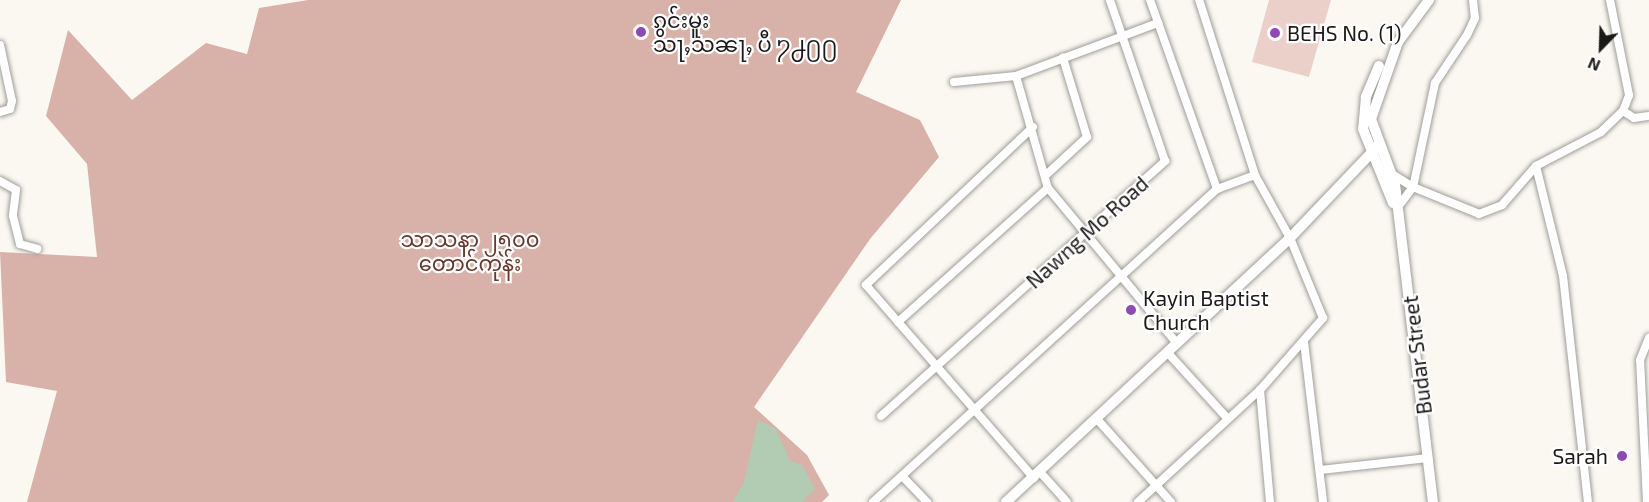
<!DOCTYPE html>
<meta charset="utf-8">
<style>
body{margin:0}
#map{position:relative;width:1649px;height:502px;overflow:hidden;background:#fbf8f2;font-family:"Exo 2","Noto Sans Myanmar",sans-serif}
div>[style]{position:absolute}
.green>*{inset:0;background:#ebd0c9}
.forest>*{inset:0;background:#d8b2a8}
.water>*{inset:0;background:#b1ccb2}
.roads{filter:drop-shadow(0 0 2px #a09e98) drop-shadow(0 0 2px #a09e98)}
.street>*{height:8px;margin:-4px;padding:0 4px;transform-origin:4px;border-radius:4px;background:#fff}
.secondary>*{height:10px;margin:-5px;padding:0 5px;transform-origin:5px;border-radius:5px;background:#fff}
.dots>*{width:16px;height:16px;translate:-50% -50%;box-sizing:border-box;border:3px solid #fff;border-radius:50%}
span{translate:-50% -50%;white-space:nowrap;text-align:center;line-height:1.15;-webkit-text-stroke:4.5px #fff;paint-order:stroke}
.poi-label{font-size:21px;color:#1a1917}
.left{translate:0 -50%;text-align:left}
.right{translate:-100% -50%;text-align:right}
.street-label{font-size:21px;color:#1a1917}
.park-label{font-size:21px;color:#69362a}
.north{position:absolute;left:1571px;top:18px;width:60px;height:60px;-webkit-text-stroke:4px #fff;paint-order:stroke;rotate:203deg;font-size:16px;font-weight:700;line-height:24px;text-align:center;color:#1a1917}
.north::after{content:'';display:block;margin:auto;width:21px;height:27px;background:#1a1917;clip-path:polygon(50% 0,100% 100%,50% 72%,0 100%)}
</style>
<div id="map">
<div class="green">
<i style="clip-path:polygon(1269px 0,1331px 0,1309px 77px,1252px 62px)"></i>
</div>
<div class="forest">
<i style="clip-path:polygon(308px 0,901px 0,856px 92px,920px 120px,939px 157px,870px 239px,754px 407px,807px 455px,829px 495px,822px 502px,27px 502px,57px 391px,6px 382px,0 252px,97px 257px,87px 164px,46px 116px,68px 30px,132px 100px,206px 43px,247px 54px,259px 8px)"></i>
</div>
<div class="water">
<i style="clip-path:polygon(758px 420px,775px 428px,790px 461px,802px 465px,815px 489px,802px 502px,733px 502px,744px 482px)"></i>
</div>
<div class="roads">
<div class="street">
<i style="left:1473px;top:0;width:18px;rotate:84deg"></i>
<i style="left:1475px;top:18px;width:19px;rotate:115deg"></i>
<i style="left:1467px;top:35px;width:58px;rotate:123.7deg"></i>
<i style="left:1435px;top:83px;width:106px;rotate:101.9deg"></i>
<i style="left:1413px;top:187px;width:71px;rotate:22.2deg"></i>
<i style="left:1479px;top:214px;width:25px;rotate:-21deg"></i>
<i style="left:1502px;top:205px;width:52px;rotate:-48.9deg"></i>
<i style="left:1536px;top:166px;width:73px;rotate:-27.6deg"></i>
<i style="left:1601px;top:132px;width:30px;rotate:-44deg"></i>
<i style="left:1623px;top:111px;width:17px;rotate:-69deg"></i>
<i style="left:1629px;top:95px;width:97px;rotate:-101.3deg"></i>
<i style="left:0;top:45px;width:57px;rotate:77.9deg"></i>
<i style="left:12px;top:101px;width:8px;rotate:104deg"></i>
<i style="left:10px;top:109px;width:10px;rotate:163deg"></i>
<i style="left:1016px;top:76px;width:116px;rotate:74.1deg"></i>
<i style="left:1048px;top:188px;width:200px;rotate:50.3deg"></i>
<i style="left:954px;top:82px;width:62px;rotate:-5.5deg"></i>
<i style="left:1016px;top:76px;width:152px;rotate:-20.5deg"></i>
<i style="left:1623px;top:111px;width:13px;rotate:32deg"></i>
<i style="left:1634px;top:118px;width:15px;rotate:-8deg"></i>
<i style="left:1033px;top:127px;width:230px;rotate:136.6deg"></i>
<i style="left:866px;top:285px;width:256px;rotate:49deg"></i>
<i style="left:1536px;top:166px;width:113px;rotate:76.2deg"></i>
<i style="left:1563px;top:276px;width:227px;rotate:83.7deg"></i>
<i style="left:1392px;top:174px;width:25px;rotate:32deg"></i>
<i style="left:1413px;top:187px;width:26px;rotate:127deg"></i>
<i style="left:1046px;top:175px;width:56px;rotate:-42.8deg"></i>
<i style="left:1087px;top:137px;width:83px;rotate:-106.9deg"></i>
<i style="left:0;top:181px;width:18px;rotate:29deg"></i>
<i style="left:16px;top:190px;width:26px;rotate:97deg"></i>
<i style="left:13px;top:216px;width:29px;rotate:76deg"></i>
<i style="left:20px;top:244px;width:18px;rotate:16deg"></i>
<i style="left:1217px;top:189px;width:40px;rotate:-20.2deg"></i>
<i style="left:898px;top:322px;width:201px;rotate:-41.8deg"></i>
<i style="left:1304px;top:342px;width:161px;rotate:83.2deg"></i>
<i style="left:1167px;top:352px;width:89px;rotate:47.7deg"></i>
<i style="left:1260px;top:390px;width:112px;rotate:84.9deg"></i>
<i style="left:881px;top:416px;width:382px;rotate:-41.9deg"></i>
<i style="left:1165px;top:161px;width:170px;rotate:-108.9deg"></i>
<i style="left:1097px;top:419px;width:111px;rotate:48.3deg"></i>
<i style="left:1320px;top:470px;width:109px;rotate:-6.3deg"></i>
<i style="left:1040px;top:472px;width:40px;rotate:48deg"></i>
<i style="left:903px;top:477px;width:35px;rotate:46deg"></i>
<i style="left:873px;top:502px;width:465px;rotate:-42.3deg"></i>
<i style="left:1217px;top:189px;width:201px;rotate:-109.5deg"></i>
<i style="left:1138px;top:502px;width:166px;rotate:-42.6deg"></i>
<i style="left:1260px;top:390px;width:96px;rotate:-48.8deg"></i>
<i style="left:1323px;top:318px;width:87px;rotate:-112.4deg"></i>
<i style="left:1290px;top:238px;width:72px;rotate:-119.1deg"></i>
<i style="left:1255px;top:175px;width:184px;rotate:-107.7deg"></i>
<i style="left:1647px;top:502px;width:142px;rotate:-92.8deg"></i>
<i style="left:1640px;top:360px;width:24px;rotate:-68deg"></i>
</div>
<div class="secondary">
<i style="left:1429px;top:0;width:52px;rotate:126.4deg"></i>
<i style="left:1398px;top:42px;width:82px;rotate:109.3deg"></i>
<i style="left:1371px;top:119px;width:69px;rotate:69.7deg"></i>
<i style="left:1395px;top:184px;width:320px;rotate:83.2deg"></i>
<i style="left:1379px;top:66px;width:34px;rotate:113deg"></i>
<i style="left:1366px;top:97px;width:32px;rotate:95deg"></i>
<i style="left:1363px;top:129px;width:80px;rotate:67.9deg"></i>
<i style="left:1006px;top:502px;width:388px;rotate:-42.9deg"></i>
<i style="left:1290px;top:238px;width:127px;rotate:-46.3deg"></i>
</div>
</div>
<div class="dots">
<i style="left:641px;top:32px;background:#9047b9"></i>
<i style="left:1275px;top:33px;background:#9047b9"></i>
<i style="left:1131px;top:310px;background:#9047b9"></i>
<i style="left:1622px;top:456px;background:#9047b9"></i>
</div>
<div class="poi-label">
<span class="left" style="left:653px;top:32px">ၵွင်းမူး<br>သႃႇသၼႃႇ ပီ ႒႕႐႐</span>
<span class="left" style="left:1287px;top:33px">BEHS No. (1)</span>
<span class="left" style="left:1143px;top:310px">Kayin Baptist<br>Church</span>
<span class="right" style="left:1608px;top:456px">Sarah</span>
</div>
<div class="street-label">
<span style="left:1087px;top:232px;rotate:-42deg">Nawng Mo Road</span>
<span style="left:1417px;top:355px;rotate:-97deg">Budar Street</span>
</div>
<div class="park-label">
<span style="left:470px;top:251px">သာသနာ ၂၅၀၀<br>တောင်ကုန်း</span>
</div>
<div class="north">N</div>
</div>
